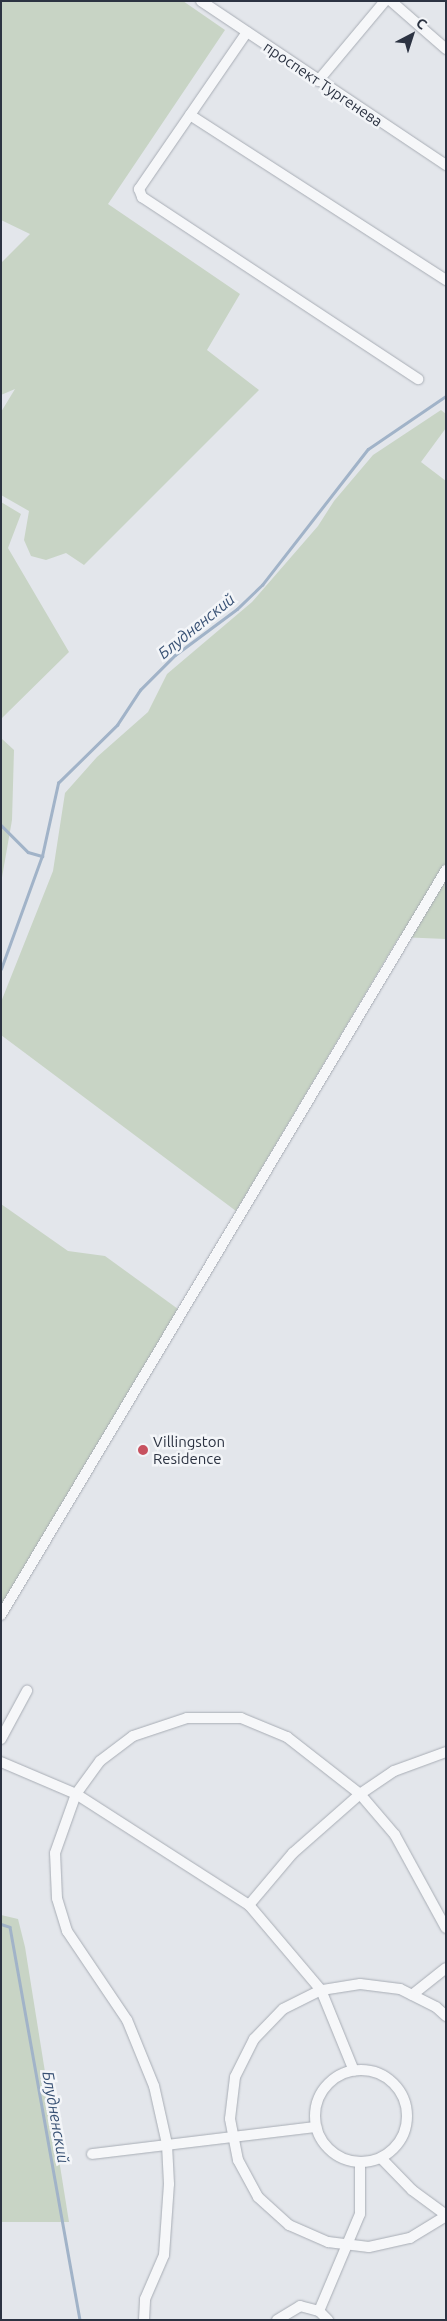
<!DOCTYPE html>
<meta charset="utf-8">
<style>
body{margin:0}
#map{position:relative;width:447px;height:2321px;overflow:hidden;background:#e3e6eb;font-family:Ubuntu,sans-serif}
div>[style]{position:absolute}
.green>*{inset:0;background:#c8d4c5}
.stream>*{height:2.5px;margin:-1.25px;padding:0 1.25px;transform-origin:1.25px;border-radius:1.25px;background:#a1b3c8}
.roads{filter:drop-shadow(0 0 1px #a8adb5) drop-shadow(0 0 1px #a8adb5)}
.street>*{height:10px;margin:-5px;padding:0 5px;transform-origin:5px;border-radius:5px;background:#f6f7f9}
.street>.ring{margin:-5px;padding:0;box-sizing:content-box;background:none;border:10px solid #f6f7f9;border-radius:50%}
.dots>*{width:14px;height:14px;translate:-50% -50%;box-sizing:border-box;border:2px solid #f3f5f8;border-radius:50%}
span{translate:-50% -50%;white-space:nowrap;text-align:center;line-height:1.15;-webkit-text-stroke:5px #f3f5f8;paint-order:stroke}
.street-label{font-size:15px;color:#2c3342}
.poi-label{font-size:15px;color:#2c3342}
.left{translate:0 -50%;text-align:left}
.water-label{font-size:16px;color:#385174;font-style:italic}
.frame{position:absolute;inset:0;border:2px solid #2c3342;pointer-events:none}
.north{position:absolute;left:387px;top:10px;width:50px;height:50px;-webkit-text-stroke:4px #f3f5f8;paint-order:stroke;rotate:40deg;font-size:14px;font-weight:700;line-height:20px;text-align:center;color:#2c3342}
.north::after{content:'';display:block;margin:auto;width:18px;height:22px;background:#2c3342;clip-path:polygon(50% 0,100% 100%,50% 72%,0 100%)}
</style>
<div id="map">
<div class="green">
<i style="clip-path:polygon(1px 1px,183px 1px,225px 30px,108px 204px,240px 294px,207px 350px,259px 390px,84px 565px,66px 553px,46px 560px,31px 556px,24px 540px,29px 511px,1px 495px,1px 412px,15px 389px,1px 395px,1px 263px,30px 234px,1px 220px)"></i>
<i style="clip-path:polygon(441px 410px,446px 414px,446px 428px,421px 462px,446px 481px,446px 939px,399px 937px,236px 1211px,1px 1035px,1px 1002px,53px 871px,65px 793px,97px 757px,148px 712px,167px 674px,252px 602px,318px 526px,334px 501px,373px 455px)"></i>
<i style="clip-path:polygon(1px 502px,21px 514px,8px 548px,69px 652px,1px 719px)"></i>
<i style="clip-path:polygon(1px 738px,14px 750px,12px 820px,1px 883px)"></i>
<i style="clip-path:polygon(1px 1204px,68px 1251px,105px 1256px,178px 1309px,1px 1606px)"></i>
<i style="clip-path:polygon(1px 1915px,18px 1919px,25px 1947px,69px 2222px,1px 2222px)"></i>
</div>
<div class="stream">
<i style="left:1px;top:825px;width:38px;rotate:45deg"></i>
<i style="left:28px;top:852px;width:15px;rotate:16deg"></i>
<i style="left:1px;top:969px;width:120px;rotate:-70.1deg"></i>
<i style="left:42px;top:856px;width:75px;rotate:-77.6deg"></i>
<i style="left:58px;top:783px;width:83px;rotate:-44.5deg"></i>
<i style="left:117px;top:725px;width:42px;rotate:-56.7deg"></i>
<i style="left:140px;top:690px;width:49px;rotate:-45deg"></i>
<i style="left:175px;top:655px;width:77px;rotate:-36.6deg"></i>
<i style="left:237px;top:609px;width:35px;rotate:-44deg"></i>
<i style="left:262px;top:585px;width:172px;rotate:-52.1deg"></i>
<i style="left:368px;top:449px;width:94px;rotate:-34.2deg"></i>
<i style="left:1px;top:1924px;width:9px;rotate:18deg"></i>
<i style="left:10px;top:1927px;width:399px;rotate:79.9deg"></i>
</div>
<div class="roads">
<div class="street">
<i style="left:201px;top:1px;width:295px;rotate:33.8deg"></i>
<i style="left:391px;top:1px;width:73px;rotate:41.1deg"></i>
<i style="left:247px;top:32px;width:191px;rotate:124.5deg"></i>
<i style="left:139px;top:189px;width:9px;rotate:69deg"></i>
<i style="left:142px;top:197px;width:331px;rotate:33.4deg"></i>
<i style="left:318px;top:81px;width:104px;rotate:-50.1deg"></i>
<i style="left:190px;top:115px;width:305px;rotate:32.8deg"></i>
<i style="left:1px;top:1615px;width:868px;rotate:-59.15deg"></i>
<i style="left:1px;top:1739px;width:55px;rotate:-61.6deg"></i>
<i style="left:1px;top:1762px;width:82px;rotate:23.1deg"></i>
<i style="left:76px;top:1794px;width:206px;rotate:32.7deg"></i>
<i style="left:249px;top:1905px;width:111px;rotate:49.7deg"></i>
<i style="left:321px;top:1990px;width:87px;rotate:67.8deg"></i>
<i style="left:249px;top:1905px;width:68px;rotate:-49.8deg"></i>
<i style="left:293px;top:1853px;width:89px;rotate:-41.4deg"></i>
<i style="left:360px;top:1794px;width:41px;rotate:-34.1deg"></i>
<i style="left:394px;top:1771px;width:55px;rotate:-20.1deg"></i>
<i style="left:412px;top:1995px;width:43px;rotate:-38.5deg"></i>
<i style="left:446px;top:2016px;width:13px;rotate:-138deg"></i>
<i style="left:436px;top:2007px;width:40px;rotate:-153.4deg"></i>
<i style="left:400px;top:1989px;width:40px;rotate:-172.9deg"></i>
<i style="left:360px;top:1984px;width:39px;rotate:171deg"></i>
<i style="left:321px;top:1990px;width:42px;rotate:153.4deg"></i>
<i style="left:283px;top:2009px;width:42px;rotate:134deg"></i>
<i style="left:254px;top:2039px;width:42px;rotate:116.6deg"></i>
<i style="left:235px;top:2077px;width:42px;rotate:96.8deg"></i>
<i style="left:230px;top:2119px;width:42px;rotate:79deg"></i>
<i style="left:238px;top:2160px;width:42px;rotate:61.6deg"></i>
<i style="left:258px;top:2197px;width:42px;rotate:42.1deg"></i>
<i style="left:289px;top:2225px;width:43px;rotate:23.6deg"></i>
<i style="left:328px;top:2242px;width:41px;rotate:7deg"></i>
<i style="left:369px;top:2247px;width:42px;rotate:-12.4deg"></i>
<i style="left:410px;top:2238px;width:42px;rotate:-31.4deg"></i>
<i class="ring" style="left:315px;top:2070px;width:82px;height:82px"></i>
<i style="left:92px;top:2154px;width:226px;rotate:-6.9deg"></i>
<i style="left:381px;top:2158px;width:45px;rotate:45.9deg"></i>
<i style="left:412px;top:2190px;width:42px;rotate:36.3deg"></i>
<i style="left:319px;top:2311px;width:105px;rotate:-67.1deg"></i>
<i style="left:360px;top:2214px;width:51px;rotate:-90deg"></i>
<i style="left:144px;top:2320px;width:21px;rotate:-87deg"></i>
<i style="left:145px;top:2299px;width:48px;rotate:-66.6deg"></i>
<i style="left:164px;top:2255px;width:71px;rotate:-86deg"></i>
<i style="left:169px;top:2184px;width:40px;rotate:-92.9deg"></i>
<i style="left:167px;top:2144px;width:59px;rotate:-102.6deg"></i>
<i style="left:154px;top:2086px;width:71px;rotate:-112.2deg"></i>
<i style="left:127px;top:2020px;width:107px;rotate:-124deg"></i>
<i style="left:67px;top:1931px;width:34px;rotate:-107deg"></i>
<i style="left:57px;top:1898px;width:45px;rotate:-92.5deg"></i>
<i style="left:55px;top:1853px;width:63px;rotate:-70.4deg"></i>
<i style="left:76px;top:1794px;width:41px;rotate:-54deg"></i>
<i style="left:100px;top:1761px;width:41px;rotate:-37.1deg"></i>
<i style="left:133px;top:1736px;width:57px;rotate:-18.4deg"></i>
<i style="left:187px;top:1718px;width:54px"></i>
<i style="left:241px;top:1718px;width:50px;rotate:22.4deg"></i>
<i style="left:287px;top:1737px;width:93px;rotate:38deg"></i>
<i style="left:360px;top:1794px;width:54px;rotate:49.5deg"></i>
<i style="left:395px;top:1835px;width:106px;rotate:61.3deg"></i>
<i style="left:277px;top:2320px;width:27px;rotate:-31deg"></i>
<i style="left:300px;top:2306px;width:20px;rotate:15deg"></i>
<i style="left:319px;top:2311px;width:13px;rotate:45deg"></i>
</div>
</div>
<div class="dots">
<i style="left:143px;top:1450px;background:#c7515f"></i>
</div>
<div class="street-label">
<span style="left:323px;top:84px;rotate:34deg">проспект Тургенева</span>
</div>
<div class="poi-label">
<span class="left" style="left:153px;top:1450px">Villingston<br>Residence</span>
</div>
<div class="water-label">
<span style="left:196px;top:626px;rotate:-39deg">Блудненский</span>
<span style="left:56px;top:2117px;rotate:80deg">Блудненский</span>
</div>
<div class="frame"></div>
<div class="north">С</div>
</div>
